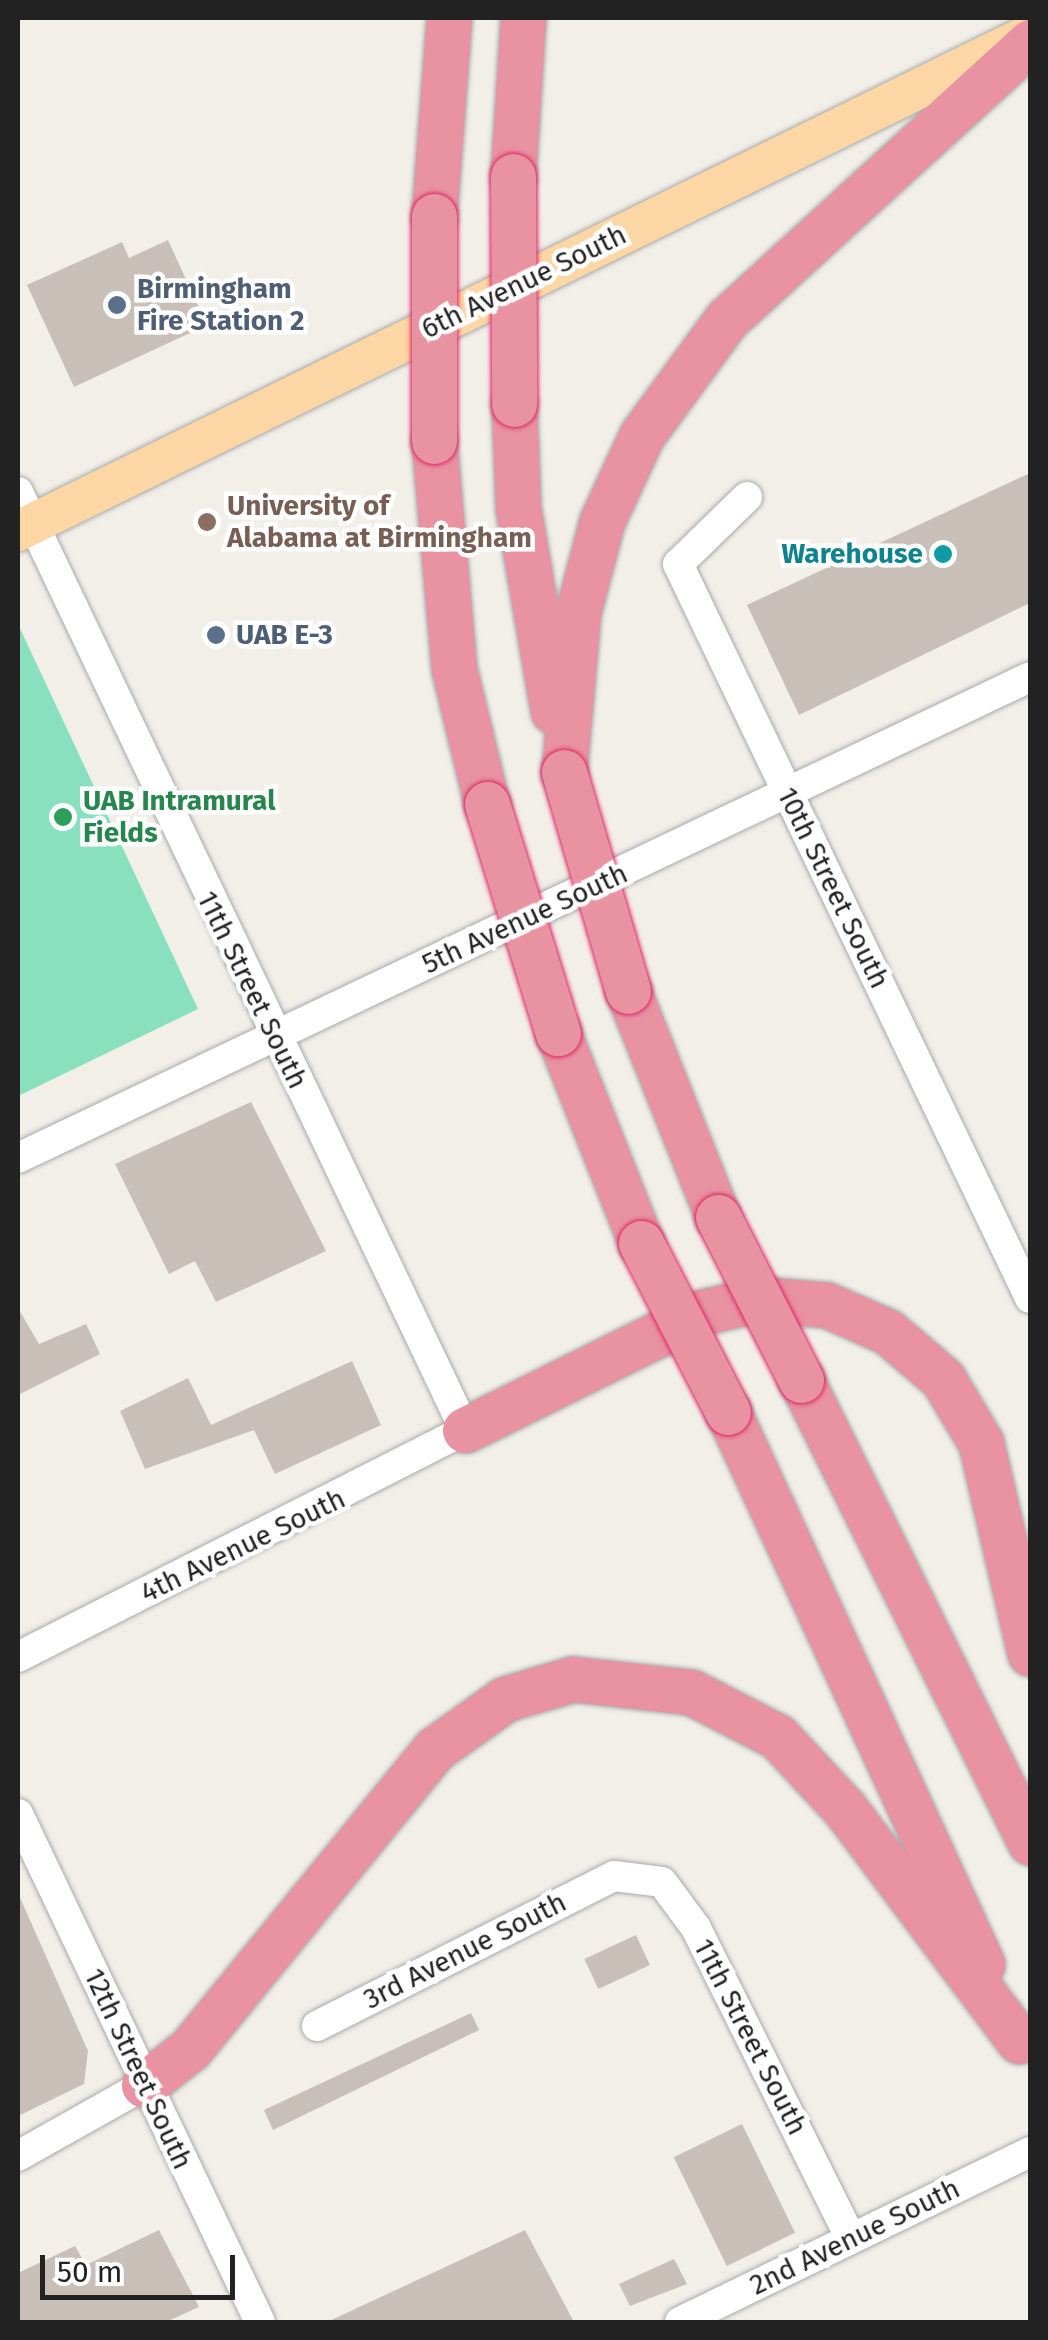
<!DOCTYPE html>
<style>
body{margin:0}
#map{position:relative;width:1048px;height:2340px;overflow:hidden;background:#f2efe9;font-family:"Fira Sans",sans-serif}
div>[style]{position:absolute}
.pitch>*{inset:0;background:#88e0be}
.building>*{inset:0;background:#c7bfb8;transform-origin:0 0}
.roads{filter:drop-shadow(0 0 2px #a9a9a9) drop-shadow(0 0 2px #a9a9a9)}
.minor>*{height:30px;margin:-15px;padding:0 15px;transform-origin:15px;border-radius:15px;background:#fff}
.major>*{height:40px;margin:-20px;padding:0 20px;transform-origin:20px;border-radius:20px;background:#fcd6a4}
.highway>*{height:45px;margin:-22.5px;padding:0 22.5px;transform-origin:22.5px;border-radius:22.5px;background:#e892a2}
.bridges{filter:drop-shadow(0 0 2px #dc2a67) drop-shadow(0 0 2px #dc2a67)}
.highway-bridge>*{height:45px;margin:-22.5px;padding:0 22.5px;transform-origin:22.5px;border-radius:22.5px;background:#e892a2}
.dots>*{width:28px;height:28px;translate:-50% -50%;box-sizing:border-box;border:5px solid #fff;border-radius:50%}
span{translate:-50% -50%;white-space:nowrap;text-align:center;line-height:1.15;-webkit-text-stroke:9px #fff;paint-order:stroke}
.street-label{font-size:28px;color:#222}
.service-label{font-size:28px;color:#4e5e75;font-weight:700}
.left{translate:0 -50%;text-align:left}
.education-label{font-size:28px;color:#785e54;font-weight:700}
.culture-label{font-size:28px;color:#0d838f;font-weight:700}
.right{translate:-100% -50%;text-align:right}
.leisure-label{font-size:28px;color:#27864d;font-weight:700}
.frame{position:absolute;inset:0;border:20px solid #222;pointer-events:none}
.scale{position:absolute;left:40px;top:2255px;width:195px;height:45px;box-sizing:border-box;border:5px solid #222;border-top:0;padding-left:12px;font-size:30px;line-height:35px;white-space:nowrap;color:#222;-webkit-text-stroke:8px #fff;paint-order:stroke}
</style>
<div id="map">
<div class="pitch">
<i style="clip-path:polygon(18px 624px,198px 1009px,18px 1096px)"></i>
</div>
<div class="building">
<i style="clip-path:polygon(168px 240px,207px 325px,74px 387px,27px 285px,122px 242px,129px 258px)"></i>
<i style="clip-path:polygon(1030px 473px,1030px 603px,799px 715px,747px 605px)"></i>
<i style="clip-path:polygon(251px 1102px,326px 1251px,216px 1302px,195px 1261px,169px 1274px,115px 1164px)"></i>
<i style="clip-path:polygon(18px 1308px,39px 1344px,86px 1324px,100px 1354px,18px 1395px)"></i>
<i style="clip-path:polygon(352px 1361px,381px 1425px,275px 1474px,254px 1430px,145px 1469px,120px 1411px,188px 1378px,211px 1425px)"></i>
<i style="clip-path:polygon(18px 1893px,88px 2051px,84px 2084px,18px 2116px)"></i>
<i style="left:636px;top:1935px;width:33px;height:57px;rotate:65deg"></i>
<i style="clip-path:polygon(471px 2013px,479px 2030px,273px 2130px,264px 2110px)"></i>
<i style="left:742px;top:2124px;width:121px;height:76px;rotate:64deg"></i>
<i style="clip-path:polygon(159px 2230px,199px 2307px,166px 2322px,18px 2322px,18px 2273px,75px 2246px,86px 2265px)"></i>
<i style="clip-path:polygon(525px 2230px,574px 2322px,327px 2322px)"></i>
<i style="clip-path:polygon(674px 2259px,687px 2284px,630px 2306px,619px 2284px)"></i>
</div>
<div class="roads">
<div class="minor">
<i style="left:18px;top:492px;width:1039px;rotate:64.52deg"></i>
<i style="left:465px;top:1430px;width:501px;rotate:153.08deg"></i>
<i style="left:747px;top:497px;width:96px;rotate:135.8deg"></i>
<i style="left:678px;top:564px;width:814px;rotate:64.38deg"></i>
<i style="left:18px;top:1158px;width:1120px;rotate:-25.42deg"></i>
<i style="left:18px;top:1814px;width:563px;rotate:64.53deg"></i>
<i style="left:317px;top:2026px;width:333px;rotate:-26.8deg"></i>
<i style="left:614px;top:1876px;width:48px;rotate:7.1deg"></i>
<i style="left:662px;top:1882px;width:57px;rotate:53.5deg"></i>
<i style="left:696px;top:1928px;width:347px;rotate:63.5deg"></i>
<i style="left:18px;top:2156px;width:145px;rotate:-29.4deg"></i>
<i style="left:680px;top:2322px;width:389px;rotate:-25.9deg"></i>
</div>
<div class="major">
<i style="left:18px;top:531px;width:1121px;rotate:-26.15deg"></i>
</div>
<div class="highway">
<i style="left:513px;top:176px;width:158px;rotate:-86.4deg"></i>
<i style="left:434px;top:216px;width:199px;rotate:-85.7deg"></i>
<i style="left:514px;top:404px;width:104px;rotate:87.8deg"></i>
<i style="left:518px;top:508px;width:206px;rotate:80.2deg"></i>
<i style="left:434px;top:441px;width:229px;rotate:85deg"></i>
<i style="left:454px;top:669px;width:139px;rotate:76.3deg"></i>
<i style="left:564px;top:772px;width:161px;rotate:-85deg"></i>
<i style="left:578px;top:612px;width:94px;rotate:-75.2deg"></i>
<i style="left:602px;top:521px;width:95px;rotate:-65.1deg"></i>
<i style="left:642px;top:435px;width:144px;rotate:-53.8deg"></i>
<i style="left:727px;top:319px;width:411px;rotate:-42.4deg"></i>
<i style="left:628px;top:991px;width:243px;rotate:68.3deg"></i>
<i style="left:558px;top:1033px;width:226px;rotate:68.4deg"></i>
<i style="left:801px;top:1380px;width:516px;rotate:63.63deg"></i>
<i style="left:728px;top:1412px;width:608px;rotate:65.29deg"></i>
<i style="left:465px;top:1430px;width:266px;rotate:-26.4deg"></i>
<i style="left:703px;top:1312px;width:57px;rotate:-13.1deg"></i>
<i style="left:759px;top:1299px;width:68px;rotate:5deg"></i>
<i style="left:827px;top:1305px;width:67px;rotate:23.9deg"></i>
<i style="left:888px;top:1332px;width:72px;rotate:40.5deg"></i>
<i style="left:943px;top:1379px;width:74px;rotate:59.3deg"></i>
<i style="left:981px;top:1443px;width:216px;rotate:76.9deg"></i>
<i style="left:144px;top:2085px;width:58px;rotate:-38deg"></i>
<i style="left:190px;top:2049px;width:387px;rotate:-50.8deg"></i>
<i style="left:435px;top:1749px;width:86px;rotate:-35.5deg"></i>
<i style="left:505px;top:1699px;width:71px;rotate:-16.4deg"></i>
<i style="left:573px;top:1679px;width:119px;rotate:6.3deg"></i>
<i style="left:691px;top:1692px;width:98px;rotate:27.3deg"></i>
<i style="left:778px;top:1737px;width:98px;rotate:47.1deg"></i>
<i style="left:845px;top:1809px;width:290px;rotate:53.1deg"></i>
</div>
</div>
<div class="bridges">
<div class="highway-bridge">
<i style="left:513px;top:176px;width:228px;rotate:89.7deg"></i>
<i style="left:434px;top:216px;width:225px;rotate:90deg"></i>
<i style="left:564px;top:772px;width:228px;rotate:73.7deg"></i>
<i style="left:487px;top:804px;width:240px;rotate:72.8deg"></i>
<i style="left:718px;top:1217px;width:183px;rotate:63deg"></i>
<i style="left:641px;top:1243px;width:190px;rotate:62.8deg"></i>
</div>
</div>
<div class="dots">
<i style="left:117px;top:305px;background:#5c6f8a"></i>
<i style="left:207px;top:522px;background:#8d6e63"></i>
<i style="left:943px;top:554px;background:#0f9aa8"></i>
<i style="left:216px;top:635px;background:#5c6f8a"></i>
<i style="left:63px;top:817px;background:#2e9e5b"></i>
</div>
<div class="street-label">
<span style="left:524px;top:282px;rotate:-26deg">6th Avenue South</span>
<span style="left:833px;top:888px;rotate:64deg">10th Street South</span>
<span style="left:525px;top:919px;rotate:-25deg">5th Avenue South</span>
<span style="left:252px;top:990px;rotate:64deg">11th Street South</span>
<span style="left:243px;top:1546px;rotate:-26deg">4th Avenue South</span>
<span style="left:465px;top:1951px;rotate:-27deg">3rd Avenue South</span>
<span style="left:750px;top:2037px;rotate:63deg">11th Street South</span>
<span style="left:138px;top:2069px;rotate:65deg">12th Street South</span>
<span style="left:855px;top:2237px;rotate:-26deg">2nd Avenue South</span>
</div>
<div class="service-label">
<span class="left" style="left:137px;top:305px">Birmingham<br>Fire Station 2</span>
<span class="left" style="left:236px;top:635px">UAB E-3</span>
</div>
<div class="education-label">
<span class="left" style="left:227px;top:522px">University of<br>Alabama at Birmingham</span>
</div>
<div class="culture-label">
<span class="right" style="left:923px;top:554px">Warehouse</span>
</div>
<div class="leisure-label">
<span class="left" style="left:83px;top:817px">UAB Intramural<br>Fields</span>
</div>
<div class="frame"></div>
<div class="scale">50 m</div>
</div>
